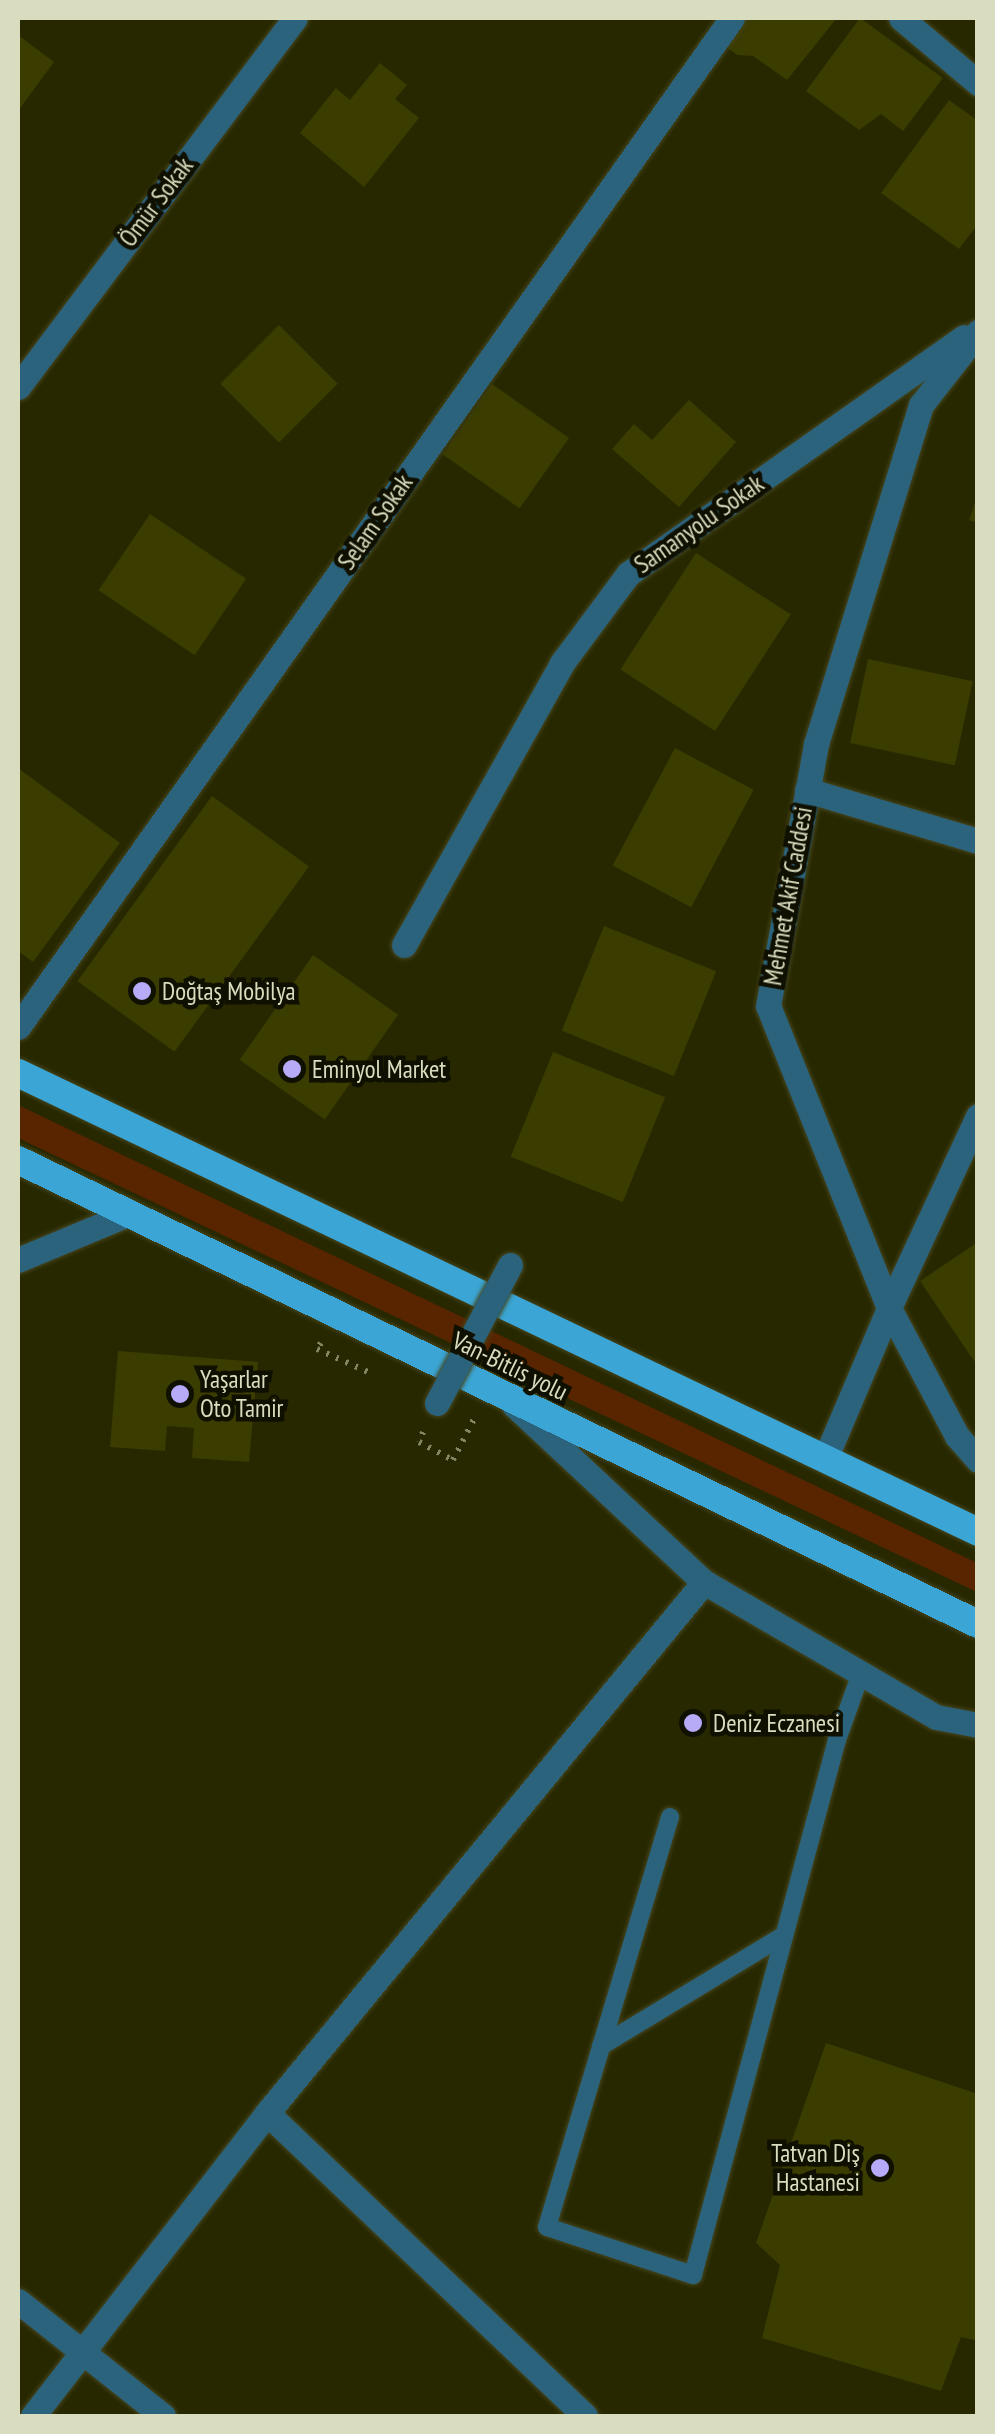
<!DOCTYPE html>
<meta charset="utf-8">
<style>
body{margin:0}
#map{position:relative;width:995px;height:2434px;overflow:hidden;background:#282800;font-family:"PT Sans Narrow",sans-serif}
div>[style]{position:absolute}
.green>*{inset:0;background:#592500}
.building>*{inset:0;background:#3b3c00;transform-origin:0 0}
.path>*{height:6px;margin-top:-3px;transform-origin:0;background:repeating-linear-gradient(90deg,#848663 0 2.5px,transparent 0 10.5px)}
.roads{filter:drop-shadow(0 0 2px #44451e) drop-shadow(0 0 2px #44451e)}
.service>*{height:18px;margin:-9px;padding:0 9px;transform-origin:9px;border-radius:9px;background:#2b627c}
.minor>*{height:25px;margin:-12.5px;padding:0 12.5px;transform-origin:12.5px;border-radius:12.5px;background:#2b627c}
.trunk>*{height:28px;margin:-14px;padding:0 14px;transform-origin:14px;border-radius:14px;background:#3ba6d5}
.bridges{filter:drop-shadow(0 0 2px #44451e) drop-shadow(0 0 2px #44451e)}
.pedestrian-bridge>*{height:25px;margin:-12.5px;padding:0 12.5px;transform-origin:12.5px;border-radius:12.5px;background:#2b627c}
.dots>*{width:28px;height:28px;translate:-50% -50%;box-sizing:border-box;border:5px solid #101000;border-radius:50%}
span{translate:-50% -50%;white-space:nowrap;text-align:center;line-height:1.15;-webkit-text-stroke:9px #101000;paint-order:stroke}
.street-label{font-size:25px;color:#d9dcbe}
.poi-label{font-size:25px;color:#d9dcbe}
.left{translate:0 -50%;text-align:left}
.right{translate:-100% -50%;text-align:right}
.frame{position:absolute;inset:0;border:20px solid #d9dcbe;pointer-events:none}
</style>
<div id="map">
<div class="green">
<i style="clip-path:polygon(18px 1105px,977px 1563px,977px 1592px,18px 1138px)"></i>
</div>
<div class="building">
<i style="clip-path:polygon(740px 18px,837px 18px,787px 80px,753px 56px,737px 55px,721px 43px)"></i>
<i style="clip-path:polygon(860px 18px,943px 78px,903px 131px,881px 114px,859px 130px,806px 91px)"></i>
<i style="clip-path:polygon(18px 35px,54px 62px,18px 111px)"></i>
<i style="clip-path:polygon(380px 63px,407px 85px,395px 99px,419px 118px,364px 187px,300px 133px,336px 88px,350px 100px)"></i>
<i style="clip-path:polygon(949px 100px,978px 121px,978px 224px,959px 249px,881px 193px)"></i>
<i style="left:279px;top:325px;width:83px;height:83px;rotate:45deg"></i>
<i style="left:492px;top:384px;width:94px;height:86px;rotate:35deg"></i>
<i style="clip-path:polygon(689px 400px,736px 442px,679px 507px,612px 449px,634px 424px,652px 440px)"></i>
<i style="clip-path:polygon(977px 497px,978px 498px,978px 523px,969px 520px)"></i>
<i style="left:150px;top:514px;width:116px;height:92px;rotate:34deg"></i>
<i style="left:696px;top:553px;width:113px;height:139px;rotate:33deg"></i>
<i style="left:868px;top:659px;width:107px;height:86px;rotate:12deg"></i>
<i style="left:675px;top:748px;width:89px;height:133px;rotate:28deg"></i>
<i style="clip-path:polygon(18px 768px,120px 843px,33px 962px,18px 951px)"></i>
<i style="left:212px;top:796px;width:120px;height:229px;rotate:36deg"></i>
<i style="left:604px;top:926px;width:121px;height:113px;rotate:22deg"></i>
<i style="left:313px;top:955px;width:104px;height:128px;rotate:35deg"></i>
<i style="left:553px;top:1052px;width:121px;height:113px;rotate:22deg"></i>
<i style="clip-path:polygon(978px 1242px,978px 1358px,974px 1361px,920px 1281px)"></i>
<i style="clip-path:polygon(118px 1351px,258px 1362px,249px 1462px,192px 1458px,194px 1428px,167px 1426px,165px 1451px,110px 1447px)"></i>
<i style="clip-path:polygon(826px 2043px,978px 2094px,978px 2341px,961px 2337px,941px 2391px,762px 2338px,780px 2265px,756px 2243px)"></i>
</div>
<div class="path">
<i style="left:321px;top:1343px;width:7px;rotate:124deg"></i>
<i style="left:317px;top:1349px;width:56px;rotate:24.3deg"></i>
<i style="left:423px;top:1432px;width:11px;rotate:112deg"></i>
<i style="left:419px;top:1442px;width:38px;rotate:28deg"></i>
<i style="left:453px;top:1460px;width:48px;rotate:-62.9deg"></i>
</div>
<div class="roads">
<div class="service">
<i style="left:670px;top:1817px;width:428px;rotate:106.7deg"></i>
<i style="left:547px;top:2227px;width:154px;rotate:18.2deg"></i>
<i style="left:693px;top:2275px;width:554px;rotate:-74.94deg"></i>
<i style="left:837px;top:1740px;width:71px;rotate:-70.3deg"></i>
<i style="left:601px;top:2046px;width:214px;rotate:-31.2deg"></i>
</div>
<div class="minor">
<i style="left:901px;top:18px;width:101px;rotate:40.2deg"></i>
<i style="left:18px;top:387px;width:461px;rotate:-53.1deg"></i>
<i style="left:807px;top:790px;width:178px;rotate:16.6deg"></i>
<i style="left:404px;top:945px;width:323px;rotate:-60.7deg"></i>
<i style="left:562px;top:663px;width:111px;rotate:-53.4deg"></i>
<i style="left:628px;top:574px;width:411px;rotate:-35.2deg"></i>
<i style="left:18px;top:1027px;width:1236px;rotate:-54.72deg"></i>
<i style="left:978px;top:1116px;width:212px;rotate:114.9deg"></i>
<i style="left:889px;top:1308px;width:145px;rotate:62deg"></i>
<i style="left:957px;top:1436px;width:32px;rotate:49deg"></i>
<i style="left:18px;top:1260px;width:119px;rotate:-22.7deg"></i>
<i style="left:514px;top:1405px;width:260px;rotate:43deg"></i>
<i style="left:704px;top:1582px;width:268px;rotate:30.2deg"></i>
<i style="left:936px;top:1717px;width:43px;rotate:10.8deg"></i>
<i style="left:825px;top:1459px;width:164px;rotate:-67deg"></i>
<i style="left:889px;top:1308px;width:325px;rotate:-111.8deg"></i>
<i style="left:768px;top:1006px;width:266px;rotate:-79.6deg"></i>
<i style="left:816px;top:744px;width:355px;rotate:-72.8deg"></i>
<i style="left:921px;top:405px;width:93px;rotate:-52deg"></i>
<i style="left:267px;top:2113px;width:439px;rotate:43.6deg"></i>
<i style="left:18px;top:2301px;width:185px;rotate:38.4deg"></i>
<i style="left:33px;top:2416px;width:383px;rotate:-52.3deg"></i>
<i style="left:267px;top:2113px;width:688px;rotate:-50.55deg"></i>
</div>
<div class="trunk">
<i style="left:18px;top:1073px;width:1064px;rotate:25.55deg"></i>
<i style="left:18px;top:1160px;width:1066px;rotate:25.8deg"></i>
</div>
</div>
<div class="bridges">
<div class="pedestrian-bridge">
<i style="left:437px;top:1403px;width:156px;rotate:-62.1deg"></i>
</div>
</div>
<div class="dots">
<i style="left:142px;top:991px;background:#b7abf8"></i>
<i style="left:292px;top:1069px;background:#b7abf8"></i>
<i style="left:180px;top:1394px;background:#b7abf8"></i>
<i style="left:693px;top:1723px;background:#b7abf8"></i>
<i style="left:880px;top:2168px;background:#b7abf8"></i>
</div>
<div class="street-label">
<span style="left:156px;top:202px;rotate:-53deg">Ömür Sokak</span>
<span style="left:375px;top:522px;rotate:-55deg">Selam Sokak</span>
<span style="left:699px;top:524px;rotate:-35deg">Samanyolu Sokak</span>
<span style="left:788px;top:896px;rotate:-80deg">Mehmet Akif Caddesi</span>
<span style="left:510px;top:1366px;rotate:26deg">Van-Bitlis yolu</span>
</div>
<div class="poi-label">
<span class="left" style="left:162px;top:991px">Doğtaş Mobilya</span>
<span class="left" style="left:312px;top:1069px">Eminyol Market</span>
<span class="left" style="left:200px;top:1394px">Yaşarlar<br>Oto Tamir</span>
<span class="left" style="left:713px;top:1723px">Deniz Eczanesi</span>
<span class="right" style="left:860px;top:2168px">Tatvan Diş<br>Hastanesi</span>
</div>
<div class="frame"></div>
</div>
